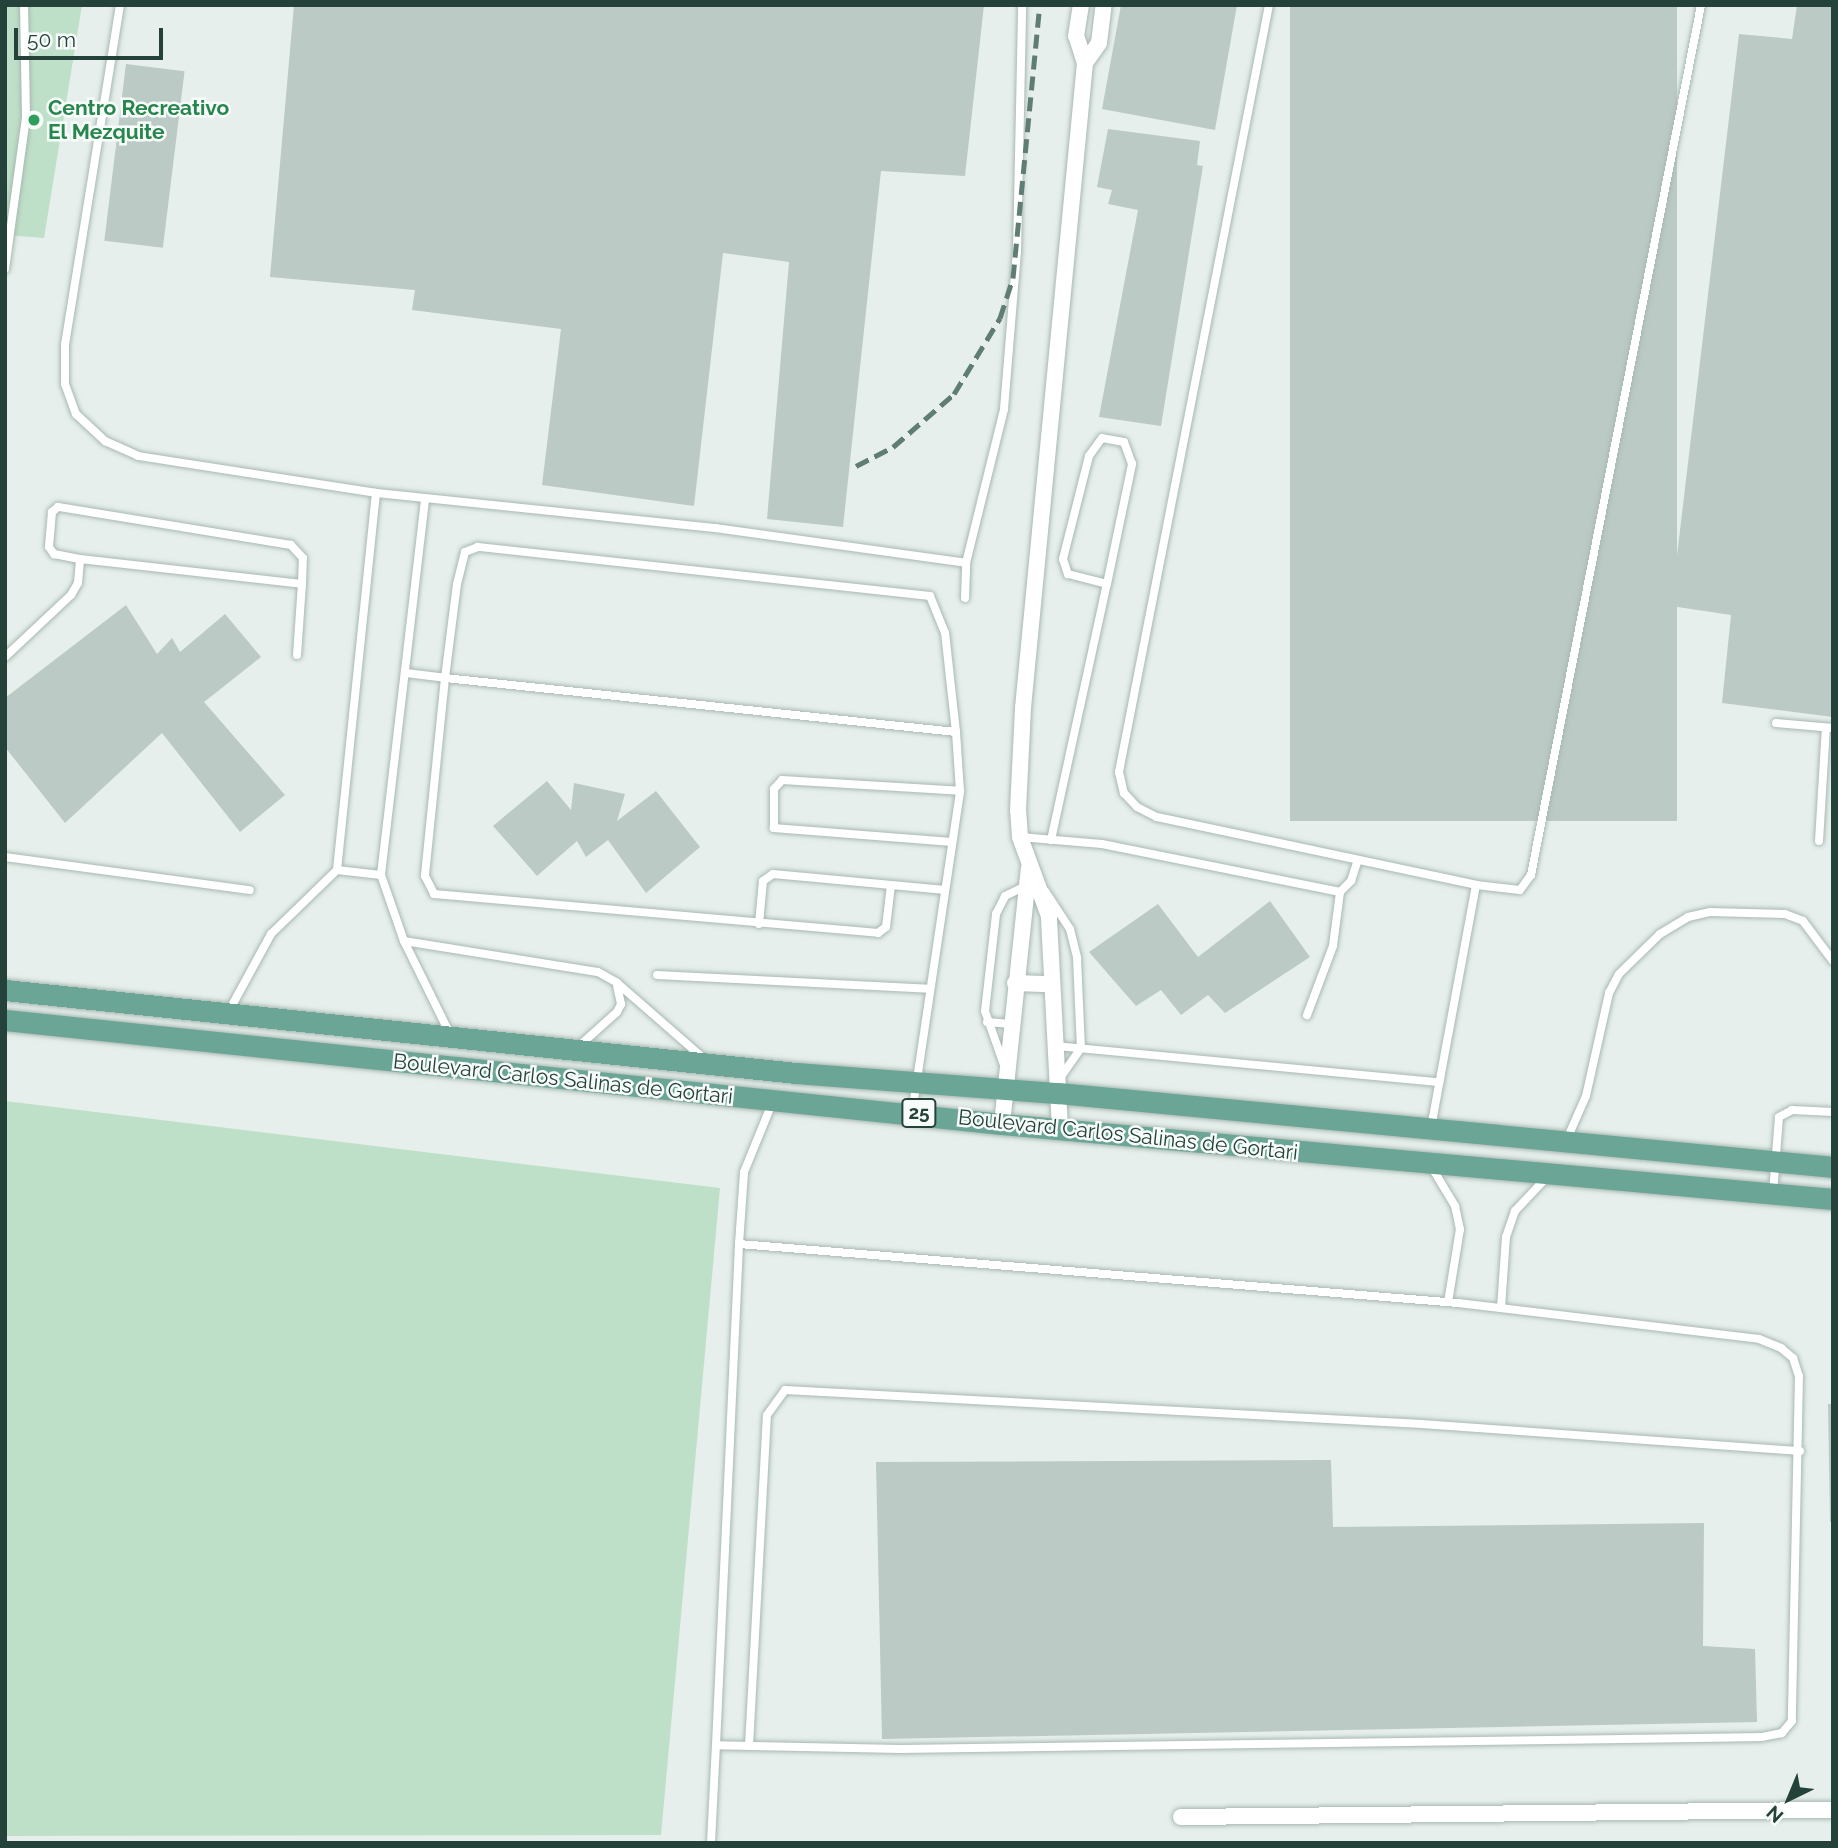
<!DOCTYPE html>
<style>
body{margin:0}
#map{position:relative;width:1838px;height:1848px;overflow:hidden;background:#e6efeb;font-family:Raleway,sans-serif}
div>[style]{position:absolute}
.green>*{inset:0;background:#bfe0c8}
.building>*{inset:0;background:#bbcac4;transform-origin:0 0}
.roads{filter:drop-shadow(0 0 2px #a8b8b2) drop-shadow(0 0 2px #a8b8b2)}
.lane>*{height:8px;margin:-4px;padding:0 4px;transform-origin:4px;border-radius:4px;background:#fff}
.street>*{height:16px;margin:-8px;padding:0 8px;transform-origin:8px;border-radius:8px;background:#fff}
.primary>*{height:21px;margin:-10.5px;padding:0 10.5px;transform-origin:10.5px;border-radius:10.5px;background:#6aa596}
.rail>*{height:5px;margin-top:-2.5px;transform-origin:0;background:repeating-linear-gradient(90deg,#5f7d75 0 14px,transparent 0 21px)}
.dots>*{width:19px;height:19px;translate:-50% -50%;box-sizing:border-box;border:4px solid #f7fbf9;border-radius:50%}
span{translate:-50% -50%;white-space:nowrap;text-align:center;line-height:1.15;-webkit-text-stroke:5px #f7fbf9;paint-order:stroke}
.shield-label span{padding:2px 5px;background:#f7fbf9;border:2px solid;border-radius:5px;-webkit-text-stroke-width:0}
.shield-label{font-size:19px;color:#24423a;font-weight:700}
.leisure-label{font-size:21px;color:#27864d;font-weight:700}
.left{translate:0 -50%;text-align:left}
.street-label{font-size:21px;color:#24423a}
.frame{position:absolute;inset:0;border:7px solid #24423a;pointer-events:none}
.north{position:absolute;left:1754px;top:1764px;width:70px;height:70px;-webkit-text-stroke:5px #f7fbf9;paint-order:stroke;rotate:223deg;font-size:19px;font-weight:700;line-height:28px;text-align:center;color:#24423a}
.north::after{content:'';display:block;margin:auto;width:24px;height:32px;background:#24423a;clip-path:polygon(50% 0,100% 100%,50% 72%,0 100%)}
.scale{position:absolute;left:14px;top:28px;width:149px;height:32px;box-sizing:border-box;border:4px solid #24423a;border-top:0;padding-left:9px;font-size:21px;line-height:24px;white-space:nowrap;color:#24423a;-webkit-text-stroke:5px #f7fbf9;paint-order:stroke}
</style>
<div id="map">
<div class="green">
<i style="clip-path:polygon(5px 5px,82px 5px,44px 238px,5px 235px)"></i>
<i style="clip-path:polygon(5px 1101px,720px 1188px,661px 1835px,5px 1836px)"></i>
</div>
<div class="building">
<i style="clip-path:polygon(294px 5px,984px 5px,965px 176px,881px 171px,843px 527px,767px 519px,789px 262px,723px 253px,694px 506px,542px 485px,561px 329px,412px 310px,415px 290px,270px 277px)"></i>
<i style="clip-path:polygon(1121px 5px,1237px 5px,1215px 130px,1102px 109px)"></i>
<i style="left:1290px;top:5px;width:387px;height:816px"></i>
<i style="clip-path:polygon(1797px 5px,1833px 5px,1833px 717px,1722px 703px,1731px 615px,1671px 606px,1739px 34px,1792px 39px)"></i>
<i style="left:126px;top:64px;width:59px;height:178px;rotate:7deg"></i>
<i style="clip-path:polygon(1108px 129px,1200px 141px,1197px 165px,1203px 166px,1161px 426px,1099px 417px,1138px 210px,1108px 204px,1112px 190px,1097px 187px)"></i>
<i style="clip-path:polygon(126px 605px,157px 654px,172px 638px,180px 652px,225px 614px,261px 657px,204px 702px,285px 795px,240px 832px,162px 733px,65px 823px,5px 747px,5px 698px)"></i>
<i style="clip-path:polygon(547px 781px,571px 810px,574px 783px,625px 794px,617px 821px,656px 791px,700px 847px,646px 893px,608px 840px,586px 857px,577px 841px,537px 876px,493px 826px)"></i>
<i style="clip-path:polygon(1270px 901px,1310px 957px,1225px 1013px,1208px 995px,1181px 1015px,1161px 990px,1136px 1006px,1089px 952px,1158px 904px,1198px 957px)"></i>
<i style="clip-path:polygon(1828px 1404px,1833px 1404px,1833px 1522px,1830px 1522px)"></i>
<i style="clip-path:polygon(1331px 1460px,1333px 1527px,1704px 1523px,1703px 1646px,1755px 1649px,1757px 1722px,882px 1739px,876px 1462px)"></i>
</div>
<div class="roads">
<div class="lane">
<i style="left:120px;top:5px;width:344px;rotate:99.2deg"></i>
<i style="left:65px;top:345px;width:39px;rotate:90deg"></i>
<i style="left:65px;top:384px;width:32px;rotate:70deg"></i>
<i style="left:76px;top:414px;width:40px;rotate:43deg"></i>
<i style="left:105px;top:441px;width:36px;rotate:24deg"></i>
<i style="left:138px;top:456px;width:241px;rotate:8.8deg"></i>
<i style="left:376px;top:493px;width:341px;rotate:5.9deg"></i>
<i style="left:715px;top:528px;width:253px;rotate:7.9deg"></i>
<i style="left:1269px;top:5px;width:782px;rotate:101.07deg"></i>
<i style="left:1119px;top:772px;width:22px;rotate:77deg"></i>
<i style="left:1124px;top:793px;width:19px;rotate:47deg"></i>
<i style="left:1137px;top:807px;width:22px;rotate:27deg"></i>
<i style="left:1157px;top:817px;width:326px;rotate:12deg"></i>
<i style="left:1476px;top:885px;width:246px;rotate:100.5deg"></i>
<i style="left:5px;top:269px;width:153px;rotate:-82.1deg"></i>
<i style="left:26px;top:117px;width:112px;rotate:-91deg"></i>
<i style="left:425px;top:500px;width:378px;rotate:96.7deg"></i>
<i style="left:381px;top:875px;width:70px;rotate:70.8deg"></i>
<i style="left:404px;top:941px;width:104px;rotate:63.7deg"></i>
<i style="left:965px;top:598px;width:35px;rotate:-88deg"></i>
<i style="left:966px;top:563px;width:159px;rotate:-76.1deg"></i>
<i style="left:1004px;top:409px;width:158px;rotate:-85.3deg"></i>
<i style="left:1017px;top:252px;width:247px;rotate:-88.8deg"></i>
<i style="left:297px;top:655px;width:71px;rotate:-86deg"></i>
<i style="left:5px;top:657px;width:91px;rotate:-43.2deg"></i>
<i style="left:71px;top:595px;width:14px;rotate:-60deg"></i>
<i style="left:78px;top:583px;width:24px;rotate:-85deg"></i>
<i style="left:80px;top:559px;width:223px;rotate:6.4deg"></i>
<i style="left:302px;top:584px;width:26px;rotate:-88deg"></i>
<i style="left:303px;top:558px;width:18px;rotate:-133deg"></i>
<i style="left:291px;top:545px;width:236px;rotate:-170.7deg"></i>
<i style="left:58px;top:507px;width:8px;rotate:140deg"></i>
<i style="left:52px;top:512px;width:35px;rotate:95deg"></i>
<i style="left:49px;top:547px;width:9px;rotate:54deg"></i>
<i style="left:54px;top:554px;width:26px;rotate:11deg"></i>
<i style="left:406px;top:673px;width:39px;rotate:7deg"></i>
<i style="left:445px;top:678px;width:514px;rotate:6.03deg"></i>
<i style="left:956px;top:732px;width:100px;rotate:-96.3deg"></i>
<i style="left:945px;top:633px;width:40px;rotate:-112deg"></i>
<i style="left:930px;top:596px;width:455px;rotate:-173.8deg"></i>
<i style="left:478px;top:547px;width:14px;rotate:159deg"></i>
<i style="left:465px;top:552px;width:33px;rotate:104deg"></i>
<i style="left:457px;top:584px;width:95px;rotate:97.3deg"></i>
<i style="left:445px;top:678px;width:199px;rotate:95.8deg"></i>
<i style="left:425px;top:876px;width:20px;rotate:63deg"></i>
<i style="left:434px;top:894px;width:446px;rotate:5deg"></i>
<i style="left:878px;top:933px;width:10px;rotate:-37deg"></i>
<i style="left:886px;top:927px;width:42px;rotate:-83.2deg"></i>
<i style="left:1776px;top:723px;width:57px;rotate:5deg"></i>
<i style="left:1020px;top:837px;width:82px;rotate:4.9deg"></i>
<i style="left:1102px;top:844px;width:243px;rotate:11.4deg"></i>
<i style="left:1340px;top:892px;width:54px;rotate:97.4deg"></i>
<i style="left:1333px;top:946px;width:74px;rotate:110.6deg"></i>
<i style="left:1051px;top:840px;width:262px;rotate:-77.7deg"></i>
<i style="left:1107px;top:584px;width:123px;rotate:-78.2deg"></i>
<i style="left:1132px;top:464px;width:23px;rotate:-110deg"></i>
<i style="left:1124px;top:442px;width:22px;rotate:-170deg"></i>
<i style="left:1102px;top:438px;width:22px;rotate:126deg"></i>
<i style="left:1089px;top:456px;width:106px;rotate:104.2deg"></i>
<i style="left:1063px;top:559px;width:16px;rotate:72deg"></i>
<i style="left:1068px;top:574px;width:40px;rotate:14.4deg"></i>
<i style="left:1819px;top:841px;width:113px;rotate:-86.5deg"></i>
<i style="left:952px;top:842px;width:179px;rotate:-175.5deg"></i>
<i style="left:774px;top:828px;width:39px;rotate:-90deg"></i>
<i style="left:774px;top:789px;width:12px;rotate:-48deg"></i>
<i style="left:782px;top:780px;width:178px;rotate:3.5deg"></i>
<i style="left:5px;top:857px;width:247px;rotate:7.7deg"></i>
<i style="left:337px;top:870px;width:44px;rotate:6.5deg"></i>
<i style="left:1476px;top:885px;width:44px;rotate:6.5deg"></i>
<i style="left:1520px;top:890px;width:19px;rotate:-54deg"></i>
<i style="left:1531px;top:875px;width:886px;rotate:-78.94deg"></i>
<i style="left:1045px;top:891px;width:45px;rotate:56.7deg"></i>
<i style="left:1070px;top:929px;width:30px;rotate:76deg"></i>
<i style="left:1077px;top:958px;width:90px;rotate:87.5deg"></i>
<i style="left:1081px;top:1048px;width:38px;rotate:125deg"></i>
<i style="left:1340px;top:892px;width:16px;rotate:-45deg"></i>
<i style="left:1351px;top:881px;width:22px;rotate:-72deg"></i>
<i style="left:759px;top:924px;width:43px;rotate:-84.7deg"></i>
<i style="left:763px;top:881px;width:12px;rotate:-35deg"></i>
<i style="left:773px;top:874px;width:173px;rotate:5.3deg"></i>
<i style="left:404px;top:941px;width:196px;rotate:9.1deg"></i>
<i style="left:598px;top:972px;width:21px;rotate:29deg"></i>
<i style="left:616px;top:982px;width:116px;rotate:41.1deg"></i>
<i style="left:657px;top:975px;width:272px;rotate:2.9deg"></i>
<i style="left:229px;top:1011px;width:88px;rotate:-61.4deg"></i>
<i style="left:271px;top:934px;width:92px;rotate:-44.1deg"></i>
<i style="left:337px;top:870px;width:379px;rotate:-84.1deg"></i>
<i style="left:987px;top:1022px;width:24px;rotate:5deg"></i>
<i style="left:1056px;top:1046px;width:385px;rotate:5.4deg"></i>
<i style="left:578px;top:1047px;width:52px;rotate:-41.9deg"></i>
<i style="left:617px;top:1012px;width:9px;rotate:-63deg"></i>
<i style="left:621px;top:1004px;width:19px;rotate:-102deg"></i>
<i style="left:1004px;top:1065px;width:57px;rotate:-109.4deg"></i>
<i style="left:985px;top:1011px;width:98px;rotate:-83.5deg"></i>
<i style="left:996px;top:914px;width:20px;rotate:-63deg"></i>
<i style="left:1005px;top:896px;width:25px;rotate:-26deg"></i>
<i style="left:912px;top:1113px;width:326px;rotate:-81.5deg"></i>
<i style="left:960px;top:791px;width:59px;rotate:-93.9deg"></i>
<i style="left:1567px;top:1139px;width:47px;rotate:-66.2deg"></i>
<i style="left:1586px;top:1096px;width:106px;rotate:-77.4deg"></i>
<i style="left:1609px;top:993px;width:21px;rotate:-62deg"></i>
<i style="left:1619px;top:974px;width:57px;rotate:-44.3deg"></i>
<i style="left:1660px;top:934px;width:33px;rotate:-31deg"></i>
<i style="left:1688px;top:917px;width:23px;rotate:-13deg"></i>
<i style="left:1710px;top:912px;width:75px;rotate:1.5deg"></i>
<i style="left:1785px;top:914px;width:19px;rotate:21deg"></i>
<i style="left:1803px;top:921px;width:50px;rotate:53.1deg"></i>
<i style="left:1431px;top:1166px;width:47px;rotate:59deg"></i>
<i style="left:1455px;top:1206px;width:24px;rotate:78deg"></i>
<i style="left:1460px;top:1229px;width:74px;rotate:99.3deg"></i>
<i style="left:1773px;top:1193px;width:76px;rotate:-85.5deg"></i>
<i style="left:1779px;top:1117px;width:15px;rotate:-28deg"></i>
<i style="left:1792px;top:1110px;width:41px;rotate:2.8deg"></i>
<i style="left:739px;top:1244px;width:721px;rotate:4.69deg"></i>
<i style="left:1458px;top:1303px;width:303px;rotate:6.8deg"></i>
<i style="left:1759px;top:1339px;width:24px;rotate:22deg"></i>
<i style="left:1781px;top:1348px;width:16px;rotate:40deg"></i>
<i style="left:1793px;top:1358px;width:19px;rotate:72deg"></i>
<i style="left:1799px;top:1376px;width:345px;rotate:91.2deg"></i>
<i style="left:1792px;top:1721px;width:16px;rotate:130deg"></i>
<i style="left:1782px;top:1733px;width:20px;rotate:169deg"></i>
<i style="left:1762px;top:1737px;width:862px;rotate:179.2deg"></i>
<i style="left:900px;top:1749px;width:184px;rotate:-178.8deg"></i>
<i style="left:716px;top:1745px;width:502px;rotate:-87.37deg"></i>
<i style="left:739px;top:1244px;width:72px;rotate:-86deg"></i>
<i style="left:744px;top:1172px;width:77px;rotate:-67.8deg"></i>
<i style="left:1501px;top:1308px;width:71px;rotate:-86deg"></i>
<i style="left:1506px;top:1237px;width:28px;rotate:-71deg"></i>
<i style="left:1515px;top:1211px;width:45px;rotate:-46.8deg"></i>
<i style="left:749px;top:1746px;width:331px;rotate:-86.9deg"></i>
<i style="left:767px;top:1415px;width:31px;rotate:-54deg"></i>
<i style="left:785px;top:1390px;width:638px;rotate:3.06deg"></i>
<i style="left:1422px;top:1424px;width:379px;rotate:4.1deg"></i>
<i style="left:711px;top:1843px;width:98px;rotate:-87.1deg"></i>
</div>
<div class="street">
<i style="left:1085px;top:63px;width:24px;rotate:-55deg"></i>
<i style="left:1099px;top:43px;width:38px;rotate:-83deg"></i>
<i style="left:1015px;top:983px;width:36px;rotate:2deg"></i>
<i style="left:1002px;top:1124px;width:257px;rotate:-84deg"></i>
<i style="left:1060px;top:1129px;width:213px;rotate:-93deg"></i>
<i style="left:1049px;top:916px;width:84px;rotate:-110.2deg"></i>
<i style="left:1020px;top:837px;width:27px;rotate:-94deg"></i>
<i style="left:1018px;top:810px;width:102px;rotate:-87.2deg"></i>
<i style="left:1023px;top:708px;width:648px;rotate:-84.51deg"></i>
<i style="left:1085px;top:63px;width:28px;rotate:-108deg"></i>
<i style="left:1076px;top:36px;width:31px;rotate:-81deg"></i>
<i style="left:1181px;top:1817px;width:652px;rotate:-0.62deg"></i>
</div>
<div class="primary">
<i style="left:5px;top:990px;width:795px;rotate:5.99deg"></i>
<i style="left:796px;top:1073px;width:263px;rotate:4.4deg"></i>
<i style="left:1058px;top:1093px;width:779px;rotate:5.45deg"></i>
<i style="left:5px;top:1020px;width:1002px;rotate:5.96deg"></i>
<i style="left:1002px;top:1124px;width:834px;rotate:5.16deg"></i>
</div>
</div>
<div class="rail">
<i style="left:856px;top:466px;width:42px;rotate:-27.2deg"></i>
<i style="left:893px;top:447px;width:81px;rotate:-41deg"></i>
<i style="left:954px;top:394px;width:89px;rotate:-58.8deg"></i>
<i style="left:1000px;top:318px;width:42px;rotate:-72deg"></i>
<i style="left:1013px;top:278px;width:274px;rotate:-84.4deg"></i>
</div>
<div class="dots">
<i style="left:34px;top:120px;background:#2e9e5b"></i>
</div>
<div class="shield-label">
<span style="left:919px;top:1113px">25</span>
</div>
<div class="leisure-label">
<span class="left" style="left:48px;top:120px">Centro Recreativo<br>El Mezquite</span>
</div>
<div class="street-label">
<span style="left:563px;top:1079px;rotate:6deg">Boulevard Carlos Salinas de Gortari</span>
<span style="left:1128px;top:1135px;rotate:6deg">Boulevard Carlos Salinas de Gortari</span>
</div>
<div class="frame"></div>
<div class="north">N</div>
<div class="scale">50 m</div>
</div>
